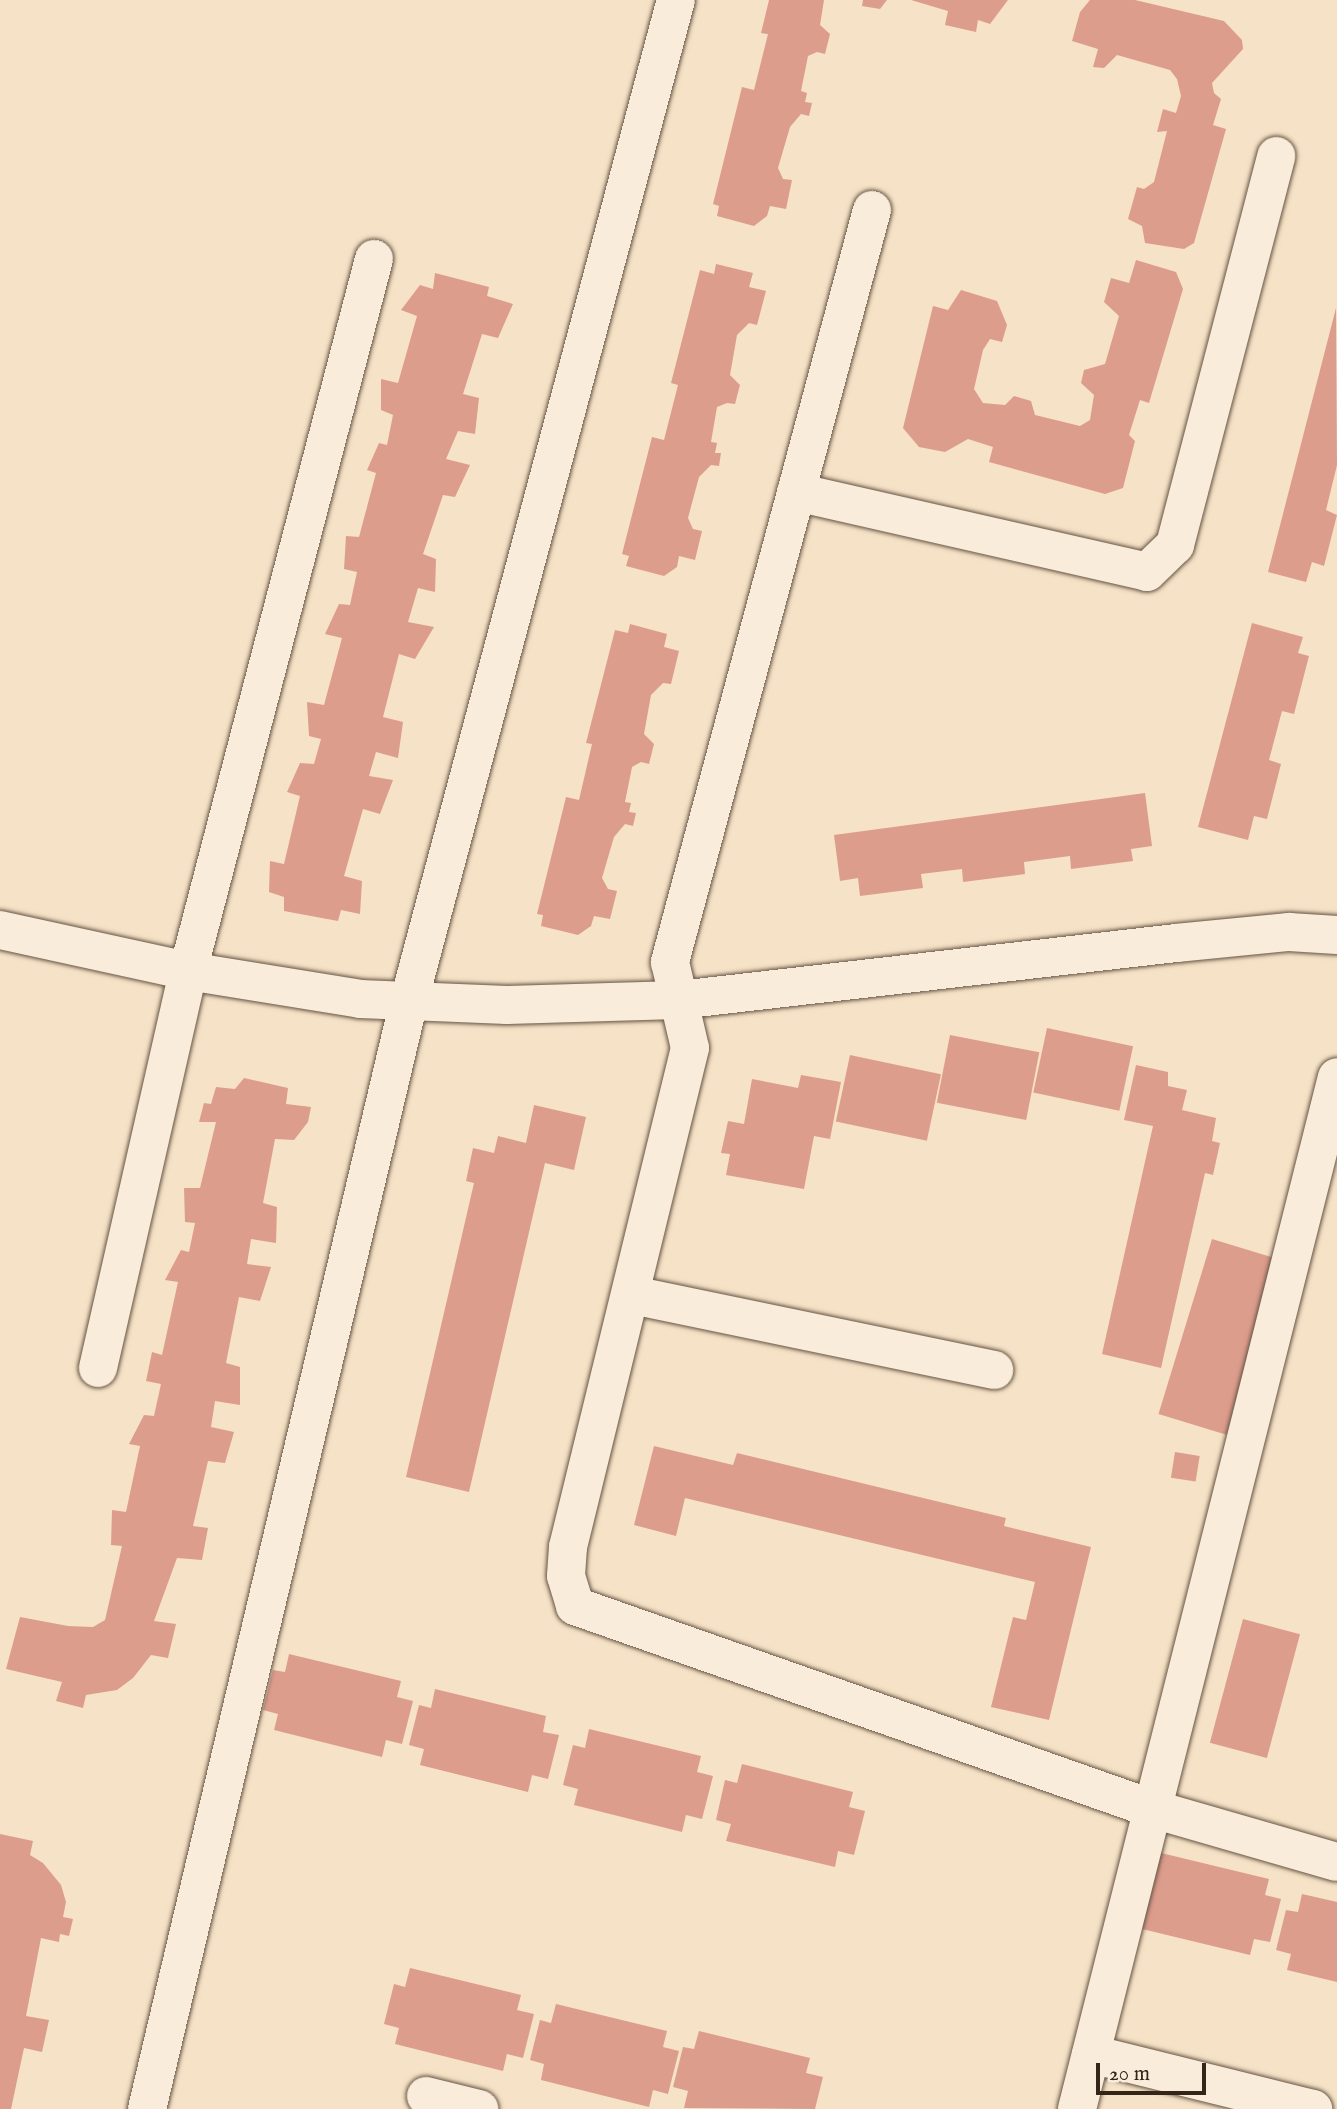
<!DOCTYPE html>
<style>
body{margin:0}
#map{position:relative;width:1337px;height:2109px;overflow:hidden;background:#f6e2c6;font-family:"IM FELL English",serif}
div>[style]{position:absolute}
.building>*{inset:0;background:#dd9d8d;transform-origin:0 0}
.roads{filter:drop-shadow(0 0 2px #655444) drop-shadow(0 0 2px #655444)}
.minor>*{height:38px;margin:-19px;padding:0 19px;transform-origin:19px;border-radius:19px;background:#f9ecda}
span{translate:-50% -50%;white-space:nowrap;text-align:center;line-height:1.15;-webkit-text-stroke:6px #f9ecda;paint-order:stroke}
.scale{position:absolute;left:1096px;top:2063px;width:110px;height:32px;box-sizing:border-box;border:4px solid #352418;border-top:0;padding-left:9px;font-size:21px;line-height:24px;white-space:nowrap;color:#352418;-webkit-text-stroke:5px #f9ecda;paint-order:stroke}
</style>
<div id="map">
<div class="building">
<i style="clip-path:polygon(769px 0,824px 0,820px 25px,830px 34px,825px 54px,817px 52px,808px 56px,801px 91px,807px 93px,805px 102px,812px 103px,809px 116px,801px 114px,790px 127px,778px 168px,783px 179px,792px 180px,786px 209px,770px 206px,767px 216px,754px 226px,717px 216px,719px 206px,713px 204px,742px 87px,754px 90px,768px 34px,761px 33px)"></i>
<i style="clip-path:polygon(863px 0,887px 0,880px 9px,862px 6px)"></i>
<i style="clip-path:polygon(911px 0,1008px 0,990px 24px,978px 20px,976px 32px,945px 25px,948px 11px)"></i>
<i style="clip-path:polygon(1090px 0,1135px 0,1224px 21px,1242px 40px,1243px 49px,1212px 83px,1214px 93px,1221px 99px,1213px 125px,1226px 129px,1194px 243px,1184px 249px,1145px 243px,1142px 226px,1128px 219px,1137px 187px,1144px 189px,1154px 182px,1167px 131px,1157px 132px,1163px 109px,1176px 113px,1181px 96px,1177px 79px,1170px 70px,1117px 55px,1104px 68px,1093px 67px,1098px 49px,1072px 41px,1080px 12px)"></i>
<i style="clip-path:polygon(1136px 260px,1176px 272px,1183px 289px,1149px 403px,1140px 400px,1129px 435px,1135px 441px,1123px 488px,1105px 494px,989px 462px,993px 447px,968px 439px,945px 452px,919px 447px,903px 428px,933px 306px,948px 310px,961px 290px,997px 301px,1007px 325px,1002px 342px,990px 339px,983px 350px,974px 389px,983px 403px,1005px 405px,1014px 396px,1031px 401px,1035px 415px,1080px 426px,1090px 420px,1094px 395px,1081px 383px,1084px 370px,1105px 364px,1119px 316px,1104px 302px,1111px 278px,1129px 283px)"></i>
<i style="clip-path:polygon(716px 264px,753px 273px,749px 287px,766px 291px,757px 325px,749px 323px,737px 335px,730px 375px,740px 385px,735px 404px,727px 403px,717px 407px,711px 442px,717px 443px,715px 453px,721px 453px,719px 466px,711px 465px,699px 477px,688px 518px,693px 529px,702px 531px,695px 560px,679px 556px,677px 567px,664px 576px,626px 566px,629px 556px,622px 554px,652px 437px,664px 440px,678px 385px,671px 383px,700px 270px,714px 274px)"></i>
<i style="clip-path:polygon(435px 273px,489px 287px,487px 296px,513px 304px,498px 338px,482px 334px,463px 394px,479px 398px,475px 434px,458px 431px,446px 459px,470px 465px,455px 497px,443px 495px,423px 554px,436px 559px,435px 592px,418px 588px,408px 622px,434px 627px,415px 659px,399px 654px,383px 717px,403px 722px,398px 758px,376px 752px,369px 776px,393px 780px,380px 814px,363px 809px,344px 876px,362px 881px,360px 914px,341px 910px,338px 921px,284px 911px,284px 897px,269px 892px,270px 861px,284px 864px,300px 796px,287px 792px,300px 763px,314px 764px,321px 739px,309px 736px,307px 702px,324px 705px,342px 638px,325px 634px,339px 604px,350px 605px,357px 572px,344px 569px,346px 536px,359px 537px,376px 473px,367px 470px,379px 443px,387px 445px,393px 415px,381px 410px,381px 379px,398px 383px,417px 316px,401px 310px,420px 285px,433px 289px)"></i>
<i style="clip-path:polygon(1336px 308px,1337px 465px,1326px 510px,1337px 515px,1324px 566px,1312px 562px,1306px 582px,1268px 572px)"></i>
<i style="clip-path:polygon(1252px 623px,1303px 637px,1298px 653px,1309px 656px,1294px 714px,1282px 711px,1269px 760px,1281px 764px,1267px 819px,1254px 816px,1248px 840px,1198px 827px)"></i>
<i style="clip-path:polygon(630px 624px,667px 634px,664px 647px,679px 651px,671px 684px,663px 683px,651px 695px,644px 734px,654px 744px,649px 764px,641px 762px,632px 767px,625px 802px,631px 803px,629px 812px,636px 813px,633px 826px,625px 824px,614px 837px,602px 878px,608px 889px,617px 891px,610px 919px,594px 916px,591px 926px,578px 935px,541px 926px,543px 915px,537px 914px,566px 797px,579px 800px,592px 744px,586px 743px,615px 630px,628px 633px)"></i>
<i style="clip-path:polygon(1145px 793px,1152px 846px,1131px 849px,1133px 861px,1071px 869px,1070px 856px,1024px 862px,1025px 874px,963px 882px,962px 869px,921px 874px,923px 888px,860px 896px,858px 878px,840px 881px,834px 835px)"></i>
<i style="left:1047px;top:1028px;width:88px;height:66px;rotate:12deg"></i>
<i style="left:950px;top:1035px;width:91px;height:69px;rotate:11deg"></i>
<i style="left:850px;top:1055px;width:93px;height:68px;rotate:12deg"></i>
<i style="clip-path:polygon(1136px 1065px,1168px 1072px,1168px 1086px,1187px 1090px,1182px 1110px,1216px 1118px,1212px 1141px,1220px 1143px,1213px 1175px,1205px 1173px,1161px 1368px,1102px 1354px,1153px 1126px,1124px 1120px)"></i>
<i style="clip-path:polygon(801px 1075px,841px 1082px,830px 1139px,814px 1136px,804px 1189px,726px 1175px,730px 1154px,721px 1153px,728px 1121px,744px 1124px,752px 1079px,798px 1088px)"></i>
<i style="clip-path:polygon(244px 1078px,288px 1088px,286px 1104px,311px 1107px,308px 1122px,294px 1140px,275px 1139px,263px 1203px,277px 1207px,276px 1243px,251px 1239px,247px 1264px,271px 1267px,260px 1301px,239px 1297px,226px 1363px,240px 1367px,240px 1405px,215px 1401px,211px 1427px,234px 1432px,225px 1463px,208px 1461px,193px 1526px,208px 1528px,202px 1560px,177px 1558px,154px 1621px,176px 1624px,168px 1658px,151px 1655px,133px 1678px,117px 1690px,86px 1695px,83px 1708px,56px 1701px,62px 1682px,6px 1669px,20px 1617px,68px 1626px,93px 1627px,105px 1620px,122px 1546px,111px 1545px,112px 1510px,126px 1512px,140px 1446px,129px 1444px,144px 1415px,154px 1416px,161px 1384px,146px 1381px,152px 1352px,162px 1355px,178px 1282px,165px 1280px,181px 1250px,189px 1252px,195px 1223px,185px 1222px,184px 1188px,200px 1188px,216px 1122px,199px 1122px,204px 1103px,211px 1104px,216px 1087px,235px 1089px)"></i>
<i style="clip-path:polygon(534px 1105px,586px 1117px,574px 1170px,545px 1163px,469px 1492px,406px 1477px,474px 1183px,466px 1181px,473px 1148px,494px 1153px,498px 1136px,526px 1143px)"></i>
<i style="left:1212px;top:1239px;width:71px;height:183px;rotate:17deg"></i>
<i style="clip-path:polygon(654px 1446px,733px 1465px,737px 1453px,1006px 1518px,1004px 1526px,1091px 1547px,1049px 1720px,991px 1707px,1013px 1617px,1026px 1620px,1035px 1582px,685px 1498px,676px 1536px,634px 1525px)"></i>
<i style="left:1175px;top:1452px;width:25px;height:26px;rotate:9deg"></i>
<i style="left:1243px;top:1619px;width:59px;height:128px;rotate:15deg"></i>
<i style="clip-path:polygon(289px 1654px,401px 1681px,397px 1697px,413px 1701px,402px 1744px,386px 1740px,382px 1757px,274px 1730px,278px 1714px,263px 1710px,273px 1670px,285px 1672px)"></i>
<i style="clip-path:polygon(435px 1689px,546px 1716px,543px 1732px,559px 1735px,548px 1779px,532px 1775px,528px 1792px,420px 1765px,424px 1749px,409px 1745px,419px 1705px,431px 1708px)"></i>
<i style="clip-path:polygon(589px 1729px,701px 1756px,697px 1772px,713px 1776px,702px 1819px,686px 1815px,682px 1832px,574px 1805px,578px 1789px,563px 1785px,573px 1745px,585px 1748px)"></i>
<i style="clip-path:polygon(742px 1764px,853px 1792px,849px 1807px,865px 1811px,854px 1855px,838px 1851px,835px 1867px,726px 1841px,731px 1824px,716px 1820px,725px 1780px,737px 1783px)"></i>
<i style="clip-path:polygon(0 1834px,33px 1841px,30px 1855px,43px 1863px,61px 1885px,66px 1902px,63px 1917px,73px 1919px,69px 1936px,60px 1934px,59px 1942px,41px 1938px,26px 2016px,49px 2020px,42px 2052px,24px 2048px,11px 2109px,0 2109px)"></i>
<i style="clip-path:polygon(1157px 1852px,1269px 1879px,1265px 1895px,1281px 1899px,1270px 1942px,1254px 1939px,1250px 1955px,1142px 1929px)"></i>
<i style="clip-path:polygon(1302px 1894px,1337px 1902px,1337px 1982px,1287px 1970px,1291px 1954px,1276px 1950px,1286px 1910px,1298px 1912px)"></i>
<i style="clip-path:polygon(410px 1968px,521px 1995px,517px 2010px,534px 2014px,523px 2058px,507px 2054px,503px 2071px,395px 2044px,399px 2028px,384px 2024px,394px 1984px,405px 1987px)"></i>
<i style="clip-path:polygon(556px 2004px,667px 2031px,663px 2047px,679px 2051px,668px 2094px,653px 2090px,649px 2107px,541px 2080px,544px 2064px,530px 2060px,540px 2020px,551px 2023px)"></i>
<i style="clip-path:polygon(699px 2031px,810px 2058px,806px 2073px,823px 2077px,815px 2109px,684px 2108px,688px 2091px,673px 2087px,683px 2047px,694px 2049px)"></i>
</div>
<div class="roads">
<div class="minor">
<i style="left:872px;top:210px;width:779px;rotate:105.04deg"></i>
<i style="left:670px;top:962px;width:88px;rotate:76.9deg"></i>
<i style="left:690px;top:1048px;width:514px;rotate:103.74deg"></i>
<i style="left:568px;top:1547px;width:29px;rotate:94deg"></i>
<i style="left:566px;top:1576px;width:31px;rotate:73deg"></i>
<i style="left:575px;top:1606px;width:613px;rotate:19.35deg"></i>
<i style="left:1153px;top:1809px;width:191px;rotate:16.1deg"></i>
<i style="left:796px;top:492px;width:360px;rotate:12.8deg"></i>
<i style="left:1147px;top:572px;width:39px;rotate:-44deg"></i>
<i style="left:1175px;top:545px;width:402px;rotate:-75.4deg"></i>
<i style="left:0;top:930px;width:192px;rotate:12.3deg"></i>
<i style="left:188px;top:971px;width:174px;rotate:9.2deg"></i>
<i style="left:360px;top:999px;width:147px;rotate:2.3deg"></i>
<i style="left:507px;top:1005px;width:172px;rotate:-1.7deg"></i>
<i style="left:679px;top:1000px;width:500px;rotate:-6.54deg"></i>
<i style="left:1176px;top:943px;width:114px;rotate:-5.6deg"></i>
<i style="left:1289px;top:932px;width:48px;rotate:3.6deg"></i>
<i style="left:632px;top:1295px;width:370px;rotate:11.7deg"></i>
<i style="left:98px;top:1368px;width:407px;rotate:-77.2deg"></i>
<i style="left:188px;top:971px;width:736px;rotate:-75.36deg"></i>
<i style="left:1091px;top:2054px;width:229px;rotate:13.9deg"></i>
<i style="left:426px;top:2096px;width:55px;rotate:13.8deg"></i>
<i style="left:147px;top:2109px;width:1139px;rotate:-76.7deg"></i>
<i style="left:409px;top:1001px;width:1036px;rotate:-75.07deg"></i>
<i style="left:1077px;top:2109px;width:1064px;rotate:-75.86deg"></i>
</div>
</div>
<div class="scale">20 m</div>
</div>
